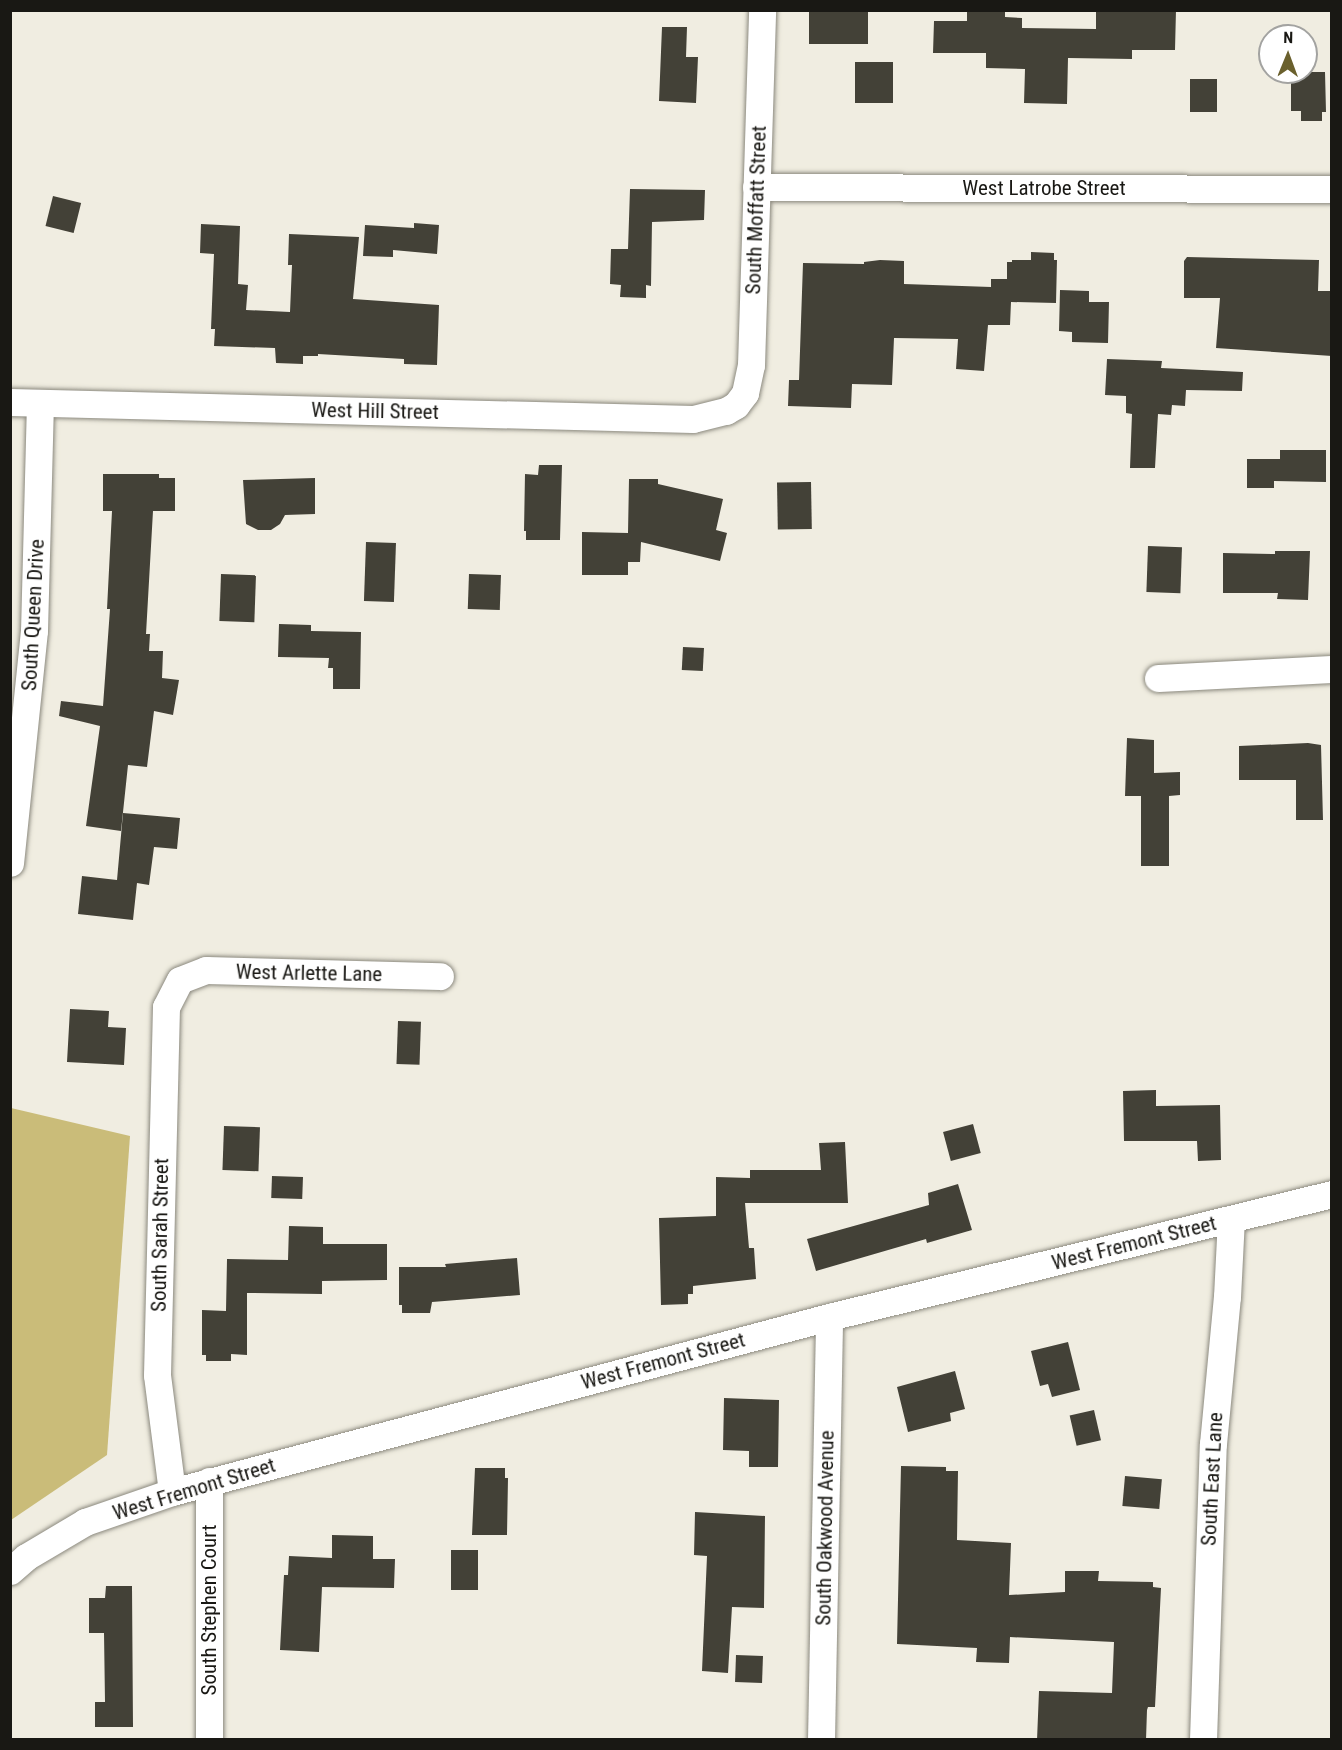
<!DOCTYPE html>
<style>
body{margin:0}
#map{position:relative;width:1342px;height:1750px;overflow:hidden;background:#f0ede1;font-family:"Roboto Condensed",sans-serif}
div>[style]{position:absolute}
.forest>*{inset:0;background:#cabc79}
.building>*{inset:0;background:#434137;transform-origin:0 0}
.roads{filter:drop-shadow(0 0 2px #8b897e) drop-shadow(0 0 2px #8b897e)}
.street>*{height:27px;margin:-13.5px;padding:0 13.5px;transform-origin:13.5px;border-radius:13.5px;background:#fff}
span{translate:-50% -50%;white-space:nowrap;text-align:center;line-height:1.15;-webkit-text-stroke:6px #fff;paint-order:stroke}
.street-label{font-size:21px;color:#191814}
.frame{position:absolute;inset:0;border:12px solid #191814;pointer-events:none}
.north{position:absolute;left:1258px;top:24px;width:60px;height:60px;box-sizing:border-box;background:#fff;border:2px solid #a3a3a1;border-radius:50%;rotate:1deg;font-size:16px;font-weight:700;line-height:24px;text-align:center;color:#191814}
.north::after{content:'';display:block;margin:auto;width:21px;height:27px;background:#6a602d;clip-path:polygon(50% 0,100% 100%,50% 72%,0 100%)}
</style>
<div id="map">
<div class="forest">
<i style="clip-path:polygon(11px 1108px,130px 1136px,107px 1455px,11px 1520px)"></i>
</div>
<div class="building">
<i style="left:809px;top:10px;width:59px;height:34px"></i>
<i style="clip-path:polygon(967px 10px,1005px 10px,1005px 17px,1022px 18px,1022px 28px,1096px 29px,1096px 10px,1176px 10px,1175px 50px,1132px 50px,1132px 59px,1068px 58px,1067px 104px,1024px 103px,1025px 69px,986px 68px,986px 53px,933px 53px,934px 21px,967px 21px)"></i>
<i style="clip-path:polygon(662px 27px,687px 27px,686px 57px,698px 57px,696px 103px,659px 101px)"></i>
<i style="left:855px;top:62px;width:38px;height:41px"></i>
<i style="clip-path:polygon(1291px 72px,1325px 72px,1326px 112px,1322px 112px,1322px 121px,1301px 121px,1301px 111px,1291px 111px)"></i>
<i style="left:1217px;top:79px;width:33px;height:27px;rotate:90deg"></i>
<i style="clip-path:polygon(630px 189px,705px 190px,704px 220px,652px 222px,651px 286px,646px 285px,646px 298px,620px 297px,621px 285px,610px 284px,611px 249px,628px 249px)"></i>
<i style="left:53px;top:196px;width:29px;height:31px;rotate:14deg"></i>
<i style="clip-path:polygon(414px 223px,439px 225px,437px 254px,393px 250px,393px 257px,363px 256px,365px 225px,414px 228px)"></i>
<i style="clip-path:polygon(201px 224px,240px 226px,238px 284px,248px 285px,246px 310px,290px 312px,292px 265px,288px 265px,289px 234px,359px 237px,353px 299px,439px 305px,437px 365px,404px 364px,404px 359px,318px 354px,318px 356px,303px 356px,303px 364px,276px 363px,275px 348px,214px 346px,215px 329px,211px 329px,214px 254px,200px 253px)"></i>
<i style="clip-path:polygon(1031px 252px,1054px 253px,1054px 260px,1057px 260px,1056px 303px,1011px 302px,1010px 325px,988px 325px,984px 371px,956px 369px,958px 339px,894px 338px,892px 385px,852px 384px,851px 408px,788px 406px,789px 380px,799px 380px,803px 263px,864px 264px,864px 262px,880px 260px,904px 261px,904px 284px,991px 287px,991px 279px,1007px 279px,1007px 262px,1012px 262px,1012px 260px,1031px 260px)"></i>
<i style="clip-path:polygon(1187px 257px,1319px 260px,1318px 291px,1332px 291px,1332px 356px,1216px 348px,1220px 298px,1184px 298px,1184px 261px)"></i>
<i style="clip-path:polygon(1060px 290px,1089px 291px,1089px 302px,1109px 302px,1108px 343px,1072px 342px,1072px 332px,1059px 331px)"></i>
<i style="clip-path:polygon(1107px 359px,1162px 361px,1161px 368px,1243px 372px,1242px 391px,1186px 390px,1185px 406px,1172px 405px,1171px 415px,1158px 414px,1155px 468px,1130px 468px,1132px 414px,1126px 413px,1126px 396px,1105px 395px)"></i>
<i style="clip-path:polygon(1280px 450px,1326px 450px,1326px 482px,1274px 481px,1274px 488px,1247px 488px,1247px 459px,1280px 459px)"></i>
<i style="clip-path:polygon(539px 465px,562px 465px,560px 540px,526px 540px,526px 531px,524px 531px,525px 474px,538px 475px)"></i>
<i style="clip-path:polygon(103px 474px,159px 474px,159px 478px,175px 478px,175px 511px,153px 511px,146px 634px,150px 634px,149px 651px,163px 651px,162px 678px,179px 680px,173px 715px,154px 711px,147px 767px,128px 765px,121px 831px,86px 826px,100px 726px,59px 716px,61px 701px,103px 706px,110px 609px,107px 609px,112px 511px,103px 511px)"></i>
<i style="clip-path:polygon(315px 478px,315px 514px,285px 515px,280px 524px,271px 530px,258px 530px,246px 524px,243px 480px)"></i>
<i style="clip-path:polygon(629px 479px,658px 479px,658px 484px,723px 499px,716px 530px,727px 533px,720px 561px,641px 542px,640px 562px,628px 562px,628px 575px,582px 575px,582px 532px,628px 533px)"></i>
<i style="left:811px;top:482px;width:47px;height:34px;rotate:89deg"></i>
<i style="left:366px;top:542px;width:30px;height:59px;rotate:2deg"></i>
<i style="left:1148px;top:546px;width:34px;height:46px;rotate:2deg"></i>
<i style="clip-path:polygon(1275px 551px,1310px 551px,1308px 600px,1277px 599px,1278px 593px,1223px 593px,1223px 553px,1275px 554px)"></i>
<i style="left:221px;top:574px;width:35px;height:47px;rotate:2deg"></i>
<i style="left:469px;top:574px;width:32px;height:35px;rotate:2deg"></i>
<i style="clip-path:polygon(279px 624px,311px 625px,311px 631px,361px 632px,360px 689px,333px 689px,333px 668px,328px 668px,329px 658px,278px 657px)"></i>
<i style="left:683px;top:647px;width:21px;height:23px;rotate:3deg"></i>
<i style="clip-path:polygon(1127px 738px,1154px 740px,1154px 773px,1180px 772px,1180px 795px,1169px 796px,1169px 866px,1141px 866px,1141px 796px,1125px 796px)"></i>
<i style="clip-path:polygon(1308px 743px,1321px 745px,1323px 820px,1296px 820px,1296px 780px,1239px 780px,1239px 746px)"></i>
<i style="clip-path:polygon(123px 813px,180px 818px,177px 849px,154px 847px,149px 885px,137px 883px,133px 920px,78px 914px,82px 876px,117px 880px)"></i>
<i style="clip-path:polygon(70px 1009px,109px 1011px,108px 1027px,126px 1028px,124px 1065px,67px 1062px)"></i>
<i style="left:398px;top:1021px;width:23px;height:43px;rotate:2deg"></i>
<i style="clip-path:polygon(1156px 1090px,1156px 1106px,1220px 1105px,1221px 1160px,1198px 1161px,1197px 1141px,1124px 1141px,1123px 1091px)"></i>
<i style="left:973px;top:1124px;width:30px;height:31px;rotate:75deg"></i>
<i style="left:224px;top:1126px;width:36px;height:44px;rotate:2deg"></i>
<i style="clip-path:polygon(845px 1142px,848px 1203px,745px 1203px,749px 1248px,754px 1248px,756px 1279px,693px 1286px,693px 1294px,688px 1294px,688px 1304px,661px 1305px,659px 1218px,716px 1216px,716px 1177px,750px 1178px,750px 1170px,821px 1170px,819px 1143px)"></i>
<i style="left:272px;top:1176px;width:31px;height:22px;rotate:2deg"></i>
<i style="clip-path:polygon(958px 1184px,972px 1230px,927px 1243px,926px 1239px,816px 1271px,807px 1239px,929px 1205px,928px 1193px)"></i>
<i style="clip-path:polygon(289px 1226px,323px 1227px,323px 1244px,387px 1244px,387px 1280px,322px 1281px,322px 1294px,247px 1293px,247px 1355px,231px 1354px,231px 1361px,206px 1361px,206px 1355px,202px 1355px,202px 1310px,226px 1311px,227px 1259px,288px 1260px)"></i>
<i style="clip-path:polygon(517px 1258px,520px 1295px,432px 1302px,430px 1313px,402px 1313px,402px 1305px,399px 1305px,399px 1267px,446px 1267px,445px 1264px)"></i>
<i style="clip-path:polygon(1068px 1342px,1080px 1390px,1052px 1397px,1048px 1384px,1040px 1386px,1031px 1351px)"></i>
<i style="clip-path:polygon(955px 1371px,965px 1409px,950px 1413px,951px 1421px,908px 1432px,897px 1387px)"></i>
<i style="clip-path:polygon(724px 1398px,779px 1400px,778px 1467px,749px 1467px,749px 1451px,723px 1450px)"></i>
<i style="left:1094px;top:1410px;width:31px;height:25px;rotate:77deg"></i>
<i style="clip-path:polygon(901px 1466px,946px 1467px,946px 1471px,958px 1471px,957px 1540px,1011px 1543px,1009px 1595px,1065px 1592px,1065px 1571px,1099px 1571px,1098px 1581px,1153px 1582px,1153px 1587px,1161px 1588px,1155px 1707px,1148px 1707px,1147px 1710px,1146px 1740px,1037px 1740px,1039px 1691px,1112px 1693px,1114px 1642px,1010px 1637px,1009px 1663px,976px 1662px,977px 1648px,897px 1644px)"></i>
<i style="clip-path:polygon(475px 1468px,505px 1468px,505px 1478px,508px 1478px,507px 1535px,472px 1535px)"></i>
<i style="left:1125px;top:1476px;width:37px;height:30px;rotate:5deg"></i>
<i style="clip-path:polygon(695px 1512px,765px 1516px,764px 1608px,732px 1607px,728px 1673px,702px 1671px,707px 1556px,694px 1555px)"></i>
<i style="clip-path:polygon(332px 1535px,373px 1536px,373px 1559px,395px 1559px,394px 1588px,322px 1587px,319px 1652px,280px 1650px,284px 1575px,288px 1575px,289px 1556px,332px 1558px)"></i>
<i style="left:451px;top:1550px;width:27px;height:40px"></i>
<i style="clip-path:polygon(106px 1586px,132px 1586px,133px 1727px,95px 1727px,95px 1702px,105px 1702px,104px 1633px,89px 1633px,89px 1598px,105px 1598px)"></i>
<i style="left:736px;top:1655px;width:27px;height:27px;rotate:2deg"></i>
</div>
<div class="roads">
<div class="street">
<i style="left:756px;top:187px;width:576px;rotate:0.2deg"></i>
<i style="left:10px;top:402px;width:683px;rotate:1.43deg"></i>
<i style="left:693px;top:419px;width:34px;rotate:-14deg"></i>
<i style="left:726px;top:411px;width:12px;rotate:-31deg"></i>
<i style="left:736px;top:405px;width:15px;rotate:-53deg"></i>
<i style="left:745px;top:393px;width:29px;rotate:-78deg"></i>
<i style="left:751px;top:365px;width:355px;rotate:-88.2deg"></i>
<i style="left:1158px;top:678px;width:174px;rotate:-3deg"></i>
<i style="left:10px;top:863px;width:233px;rotate:-84.1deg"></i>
<i style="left:34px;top:631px;width:228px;rotate:-88.5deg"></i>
<i style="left:172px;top:1492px;width:118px;rotate:-97.3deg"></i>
<i style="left:157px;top:1375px;width:368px;rotate:-88.6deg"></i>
<i style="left:166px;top:1007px;width:30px;rotate:-63deg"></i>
<i style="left:180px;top:980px;width:28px;rotate:-21deg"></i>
<i style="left:206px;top:970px;width:234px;rotate:1.5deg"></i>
<i style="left:10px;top:1571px;width:21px;rotate:-41deg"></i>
<i style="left:26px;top:1557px;width:69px;rotate:-30.7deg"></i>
<i style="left:85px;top:1522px;width:92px;rotate:-19deg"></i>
<i style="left:172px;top:1492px;width:680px;rotate:-14.92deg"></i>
<i style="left:829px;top:1317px;width:518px;rotate:-13.74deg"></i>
<i style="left:209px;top:1740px;width:259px;rotate:-90deg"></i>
<i style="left:821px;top:1740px;width:423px;rotate:-88.9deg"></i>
<i style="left:1203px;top:1740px;width:296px;rotate:-88.1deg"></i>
<i style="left:1213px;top:1444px;width:148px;rotate:-84.6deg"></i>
<i style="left:1227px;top:1297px;width:78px;rotate:-87.1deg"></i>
</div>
</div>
<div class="street-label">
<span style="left:1044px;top:188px">West Latrobe Street</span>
<span style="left:756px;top:210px;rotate:-88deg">South Moffatt Street</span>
<span style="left:375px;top:411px;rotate:1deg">West Hill Street</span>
<span style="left:33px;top:615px;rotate:-87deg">South Queen Drive</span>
<span style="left:309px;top:973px;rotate:1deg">West Arlette Lane</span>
<span style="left:160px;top:1235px;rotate:-89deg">South Sarah Street</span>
<span style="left:1134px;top:1243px;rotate:-14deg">West Fremont Street</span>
<span style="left:663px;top:1361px;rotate:-15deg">West Fremont Street</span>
<span style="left:1212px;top:1479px;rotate:-87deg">South East Lane</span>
<span style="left:194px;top:1489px;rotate:-17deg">West Fremont Street</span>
<span style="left:825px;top:1528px;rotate:-89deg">South Oakwood Avenue</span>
<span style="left:209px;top:1610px;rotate:-90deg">South Stephen Court</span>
</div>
<div class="frame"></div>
<div class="north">N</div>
</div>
